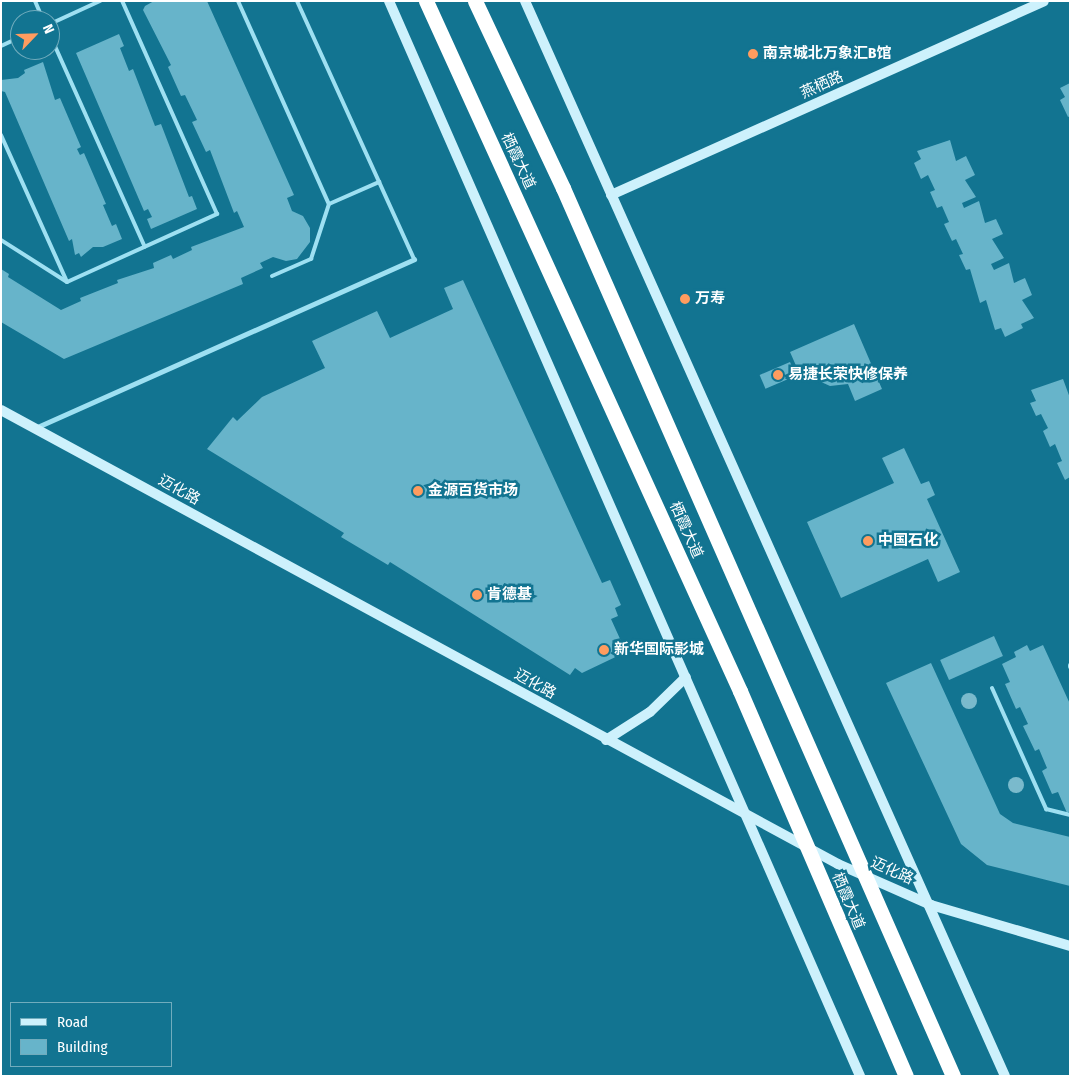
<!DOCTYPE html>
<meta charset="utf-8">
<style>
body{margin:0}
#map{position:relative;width:1071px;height:1077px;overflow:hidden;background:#127491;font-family:"Fira Sans Condensed","Noto Sans SC",sans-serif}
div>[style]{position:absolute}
.building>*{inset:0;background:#67b4ca;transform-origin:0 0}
.lane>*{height:4px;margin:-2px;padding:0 2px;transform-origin:2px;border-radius:2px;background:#9ee0f2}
.street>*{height:5px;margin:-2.5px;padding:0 2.5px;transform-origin:2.5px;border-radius:2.5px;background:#9ee0f2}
.secondary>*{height:10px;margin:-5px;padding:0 5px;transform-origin:5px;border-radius:5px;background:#cdf1fc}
.highway-bridge>*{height:15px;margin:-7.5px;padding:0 7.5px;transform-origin:7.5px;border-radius:7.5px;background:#fff}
.trees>*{width:16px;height:16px;margin:-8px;border-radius:50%;background:#7abacc}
.dots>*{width:14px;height:14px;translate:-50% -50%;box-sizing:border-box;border:2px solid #127491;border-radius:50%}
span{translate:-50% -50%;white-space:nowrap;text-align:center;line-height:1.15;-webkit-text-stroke:5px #127491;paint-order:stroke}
.poi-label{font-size:15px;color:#fff;font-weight:700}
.left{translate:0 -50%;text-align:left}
.street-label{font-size:15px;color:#fff}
.frame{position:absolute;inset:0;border:2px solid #fff;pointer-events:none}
.legend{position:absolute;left:10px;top:1002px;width:162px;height:65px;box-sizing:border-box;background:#127491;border:1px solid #71acbd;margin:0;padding:6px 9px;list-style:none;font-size:15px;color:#fff}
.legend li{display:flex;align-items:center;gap:10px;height:25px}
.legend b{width:25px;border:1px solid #71acbd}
.north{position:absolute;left:10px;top:10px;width:50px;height:50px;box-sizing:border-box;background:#127491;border:1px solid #71acbd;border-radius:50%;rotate:66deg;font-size:14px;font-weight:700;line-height:20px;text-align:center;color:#fff}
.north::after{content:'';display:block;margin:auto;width:18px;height:22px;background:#ff9c5f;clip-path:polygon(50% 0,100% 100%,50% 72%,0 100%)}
</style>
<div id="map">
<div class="building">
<i style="clip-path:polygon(154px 1px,207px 1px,294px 195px,287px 198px,292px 211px,303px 216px,310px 228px,310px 242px,297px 259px,286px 261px,273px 257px,260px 263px,263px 268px,241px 278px,243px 284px,64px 359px,1px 322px,1px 269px,9px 274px,8px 277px,61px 310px,81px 301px,80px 298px,118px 283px,117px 280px,154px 268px,153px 263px,171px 255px,173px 259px,192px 250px,191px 247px,244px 227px,237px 211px,234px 213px,210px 150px,206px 152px,192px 122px,197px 120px,185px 95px,181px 96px,168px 67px,171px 65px,143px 10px,145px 6px)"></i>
<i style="clip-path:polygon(119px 34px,124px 46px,120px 48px,129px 71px,133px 69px,155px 126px,161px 124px,189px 197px,192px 196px,197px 209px,151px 229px,147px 219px,152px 217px,148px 209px,144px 211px,76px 53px)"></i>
<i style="clip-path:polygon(43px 62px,55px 100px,60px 98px,81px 147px,77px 149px,80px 155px,84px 153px,106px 204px,103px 205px,112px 226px,116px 224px,122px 239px,103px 247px,93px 247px,81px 257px,79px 253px,75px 255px,72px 239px,69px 241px,5px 92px,1px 91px,1px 80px,18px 78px,25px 73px,24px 70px)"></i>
<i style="clip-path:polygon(1070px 83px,1070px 116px,1068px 117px,1060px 100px,1065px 97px,1060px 88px)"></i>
<i style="clip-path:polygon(950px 140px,956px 161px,966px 156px,975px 175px,965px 180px,976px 197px,962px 203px,964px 208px,979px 201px,985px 223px,996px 219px,1003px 234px,992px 239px,1004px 258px,991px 264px,994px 270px,1009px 263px,1014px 283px,1025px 278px,1032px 295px,1022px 300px,1034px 318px,1021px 324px,1023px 328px,1005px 337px,1001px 328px,995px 330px,986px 300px,980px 303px,970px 269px,966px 270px,959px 255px,963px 254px,956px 239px,952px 241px,944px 224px,949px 222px,942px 206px,937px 208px,930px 192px,935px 190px,928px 175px,921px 179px,914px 163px,921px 159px,917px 151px)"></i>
<i style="clip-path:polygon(463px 280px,602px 583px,610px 580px,621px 605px,615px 608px,618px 616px,611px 619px,626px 652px,582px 673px,575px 668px,570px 675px,390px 562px,388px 565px,341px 537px,344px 533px,207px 449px,233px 417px,237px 421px,262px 397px,325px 368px,312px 341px,377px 311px,390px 338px,453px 309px,444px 288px)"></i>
<i style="clip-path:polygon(854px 324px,882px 389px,855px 401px,848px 384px,830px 386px,819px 381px,815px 371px,801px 377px,790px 352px)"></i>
<i style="left:790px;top:362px;width:15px;height:33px;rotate:67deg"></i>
<i style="clip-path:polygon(1063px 379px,1070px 398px,1070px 477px,1065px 480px,1057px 463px,1062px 461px,1055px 444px,1050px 447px,1043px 431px,1048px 428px,1041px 414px,1036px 416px,1030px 403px,1036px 401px,1031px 390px)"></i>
<i style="clip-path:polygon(904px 448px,921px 484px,929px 481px,935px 495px,927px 499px,960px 572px,938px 582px,928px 559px,841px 598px,807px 522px,894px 483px,882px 458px)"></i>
<i style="left:994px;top:636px;width:22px;height:59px;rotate:66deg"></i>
<i style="clip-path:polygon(1027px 645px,1030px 651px,1043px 645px,1070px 704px,1070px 811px,1067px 813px,1058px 792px,1052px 794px,1042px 771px,1047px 768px,1039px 749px,1035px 751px,1023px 726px,1028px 724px,1020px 707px,1016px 709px,1005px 684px,1010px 682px,1002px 664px,1016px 657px,1014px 652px)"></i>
<i style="clip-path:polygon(931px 663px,1000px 814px,1013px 823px,1070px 837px,1070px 886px,987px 865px,961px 844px,886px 683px)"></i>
</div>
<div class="lane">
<i style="left:35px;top:1px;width:21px;rotate:67deg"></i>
<i style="left:238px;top:1px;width:222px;rotate:65.9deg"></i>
<i style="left:329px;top:204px;width:55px;rotate:-23.7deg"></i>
<i style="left:297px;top:1px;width:283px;rotate:65.6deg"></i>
<i style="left:50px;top:24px;width:55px;rotate:-24.7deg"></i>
<i style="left:50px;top:35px;width:232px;rotate:65.9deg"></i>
<i style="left:1px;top:46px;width:21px;rotate:-25deg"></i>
<i style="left:1px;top:135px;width:161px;rotate:65.8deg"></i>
<i style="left:67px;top:282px;width:78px;rotate:-147.5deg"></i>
<i style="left:272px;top:276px;width:43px;rotate:-23.6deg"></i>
<i style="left:311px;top:259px;width:58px;rotate:-71.9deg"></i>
<i style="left:67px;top:282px;width:165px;rotate:-24.4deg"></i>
<i style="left:217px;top:214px;width:233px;rotate:-114deg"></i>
<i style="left:1070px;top:665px;width:2px;rotate:90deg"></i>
<i style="left:992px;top:688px;width:133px;rotate:65.9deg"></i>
<i style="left:1046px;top:809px;width:25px;rotate:14deg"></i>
</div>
<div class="street">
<i style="left:35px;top:428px;width:415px;rotate:-24deg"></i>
</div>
<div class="secondary">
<i style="left:389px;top:1px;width:1174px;rotate:66.34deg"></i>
<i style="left:525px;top:1px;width:1177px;rotate:65.94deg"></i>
<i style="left:611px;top:195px;width:474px;rotate:-24.1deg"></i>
<i style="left:1px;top:410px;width:952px;rotate:28.48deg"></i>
<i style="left:838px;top:864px;width:102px;rotate:23.8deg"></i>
<i style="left:931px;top:905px;width:145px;rotate:16.4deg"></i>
<i style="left:606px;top:740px;width:52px;rotate:-32.5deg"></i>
<i style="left:650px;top:712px;width:50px;rotate:-44.2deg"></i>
</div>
<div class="highway-bridge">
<i style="left:426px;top:1px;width:758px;rotate:65.53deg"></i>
<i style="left:740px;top:691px;width:419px;rotate:66.7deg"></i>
<i style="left:475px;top:1px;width:207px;rotate:64.8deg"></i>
<i style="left:563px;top:188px;width:970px;rotate:66.29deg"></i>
</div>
<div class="trees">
<i style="left:969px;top:701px"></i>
<i style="left:1016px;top:785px"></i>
</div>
<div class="dots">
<i style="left:753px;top:54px;background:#ff9c5f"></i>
<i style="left:685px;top:299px;background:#ff9c5f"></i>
<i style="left:778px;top:375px;background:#ff9c5f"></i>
<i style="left:418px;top:491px;background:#ff9c5f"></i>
<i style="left:868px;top:541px;background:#ff9c5f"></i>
<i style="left:477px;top:595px;background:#ff9c5f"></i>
<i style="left:604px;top:650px;background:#ff9c5f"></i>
</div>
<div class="poi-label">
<span class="left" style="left:763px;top:54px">南京城北万象汇B馆</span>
<span class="left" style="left:695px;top:299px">万寿</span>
<span class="left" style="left:788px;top:375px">易捷长荣快修保养</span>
<span class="left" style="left:428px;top:491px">金源百货市场</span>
<span class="left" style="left:878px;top:541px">中国石化</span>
<span class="left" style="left:487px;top:595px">肯德基</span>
<span class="left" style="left:614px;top:650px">新华国际影城</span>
</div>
<div class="street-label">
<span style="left:822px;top:85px;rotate:-24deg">燕栖路</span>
<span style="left:518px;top:161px;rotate:65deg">栖霞大道</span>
<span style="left:179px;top:490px;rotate:29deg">迈化路</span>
<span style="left:686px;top:530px;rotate:66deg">栖霞大道</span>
<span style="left:535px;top:684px;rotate:29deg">迈化路</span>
<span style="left:892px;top:871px;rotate:24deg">迈化路</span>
<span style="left:848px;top:901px;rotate:67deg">栖霞大道</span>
</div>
<div class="frame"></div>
<ul class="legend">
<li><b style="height:6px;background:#cdf1fc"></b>Road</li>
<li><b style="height:14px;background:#67b4ca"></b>Building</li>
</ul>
<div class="north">N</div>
</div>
